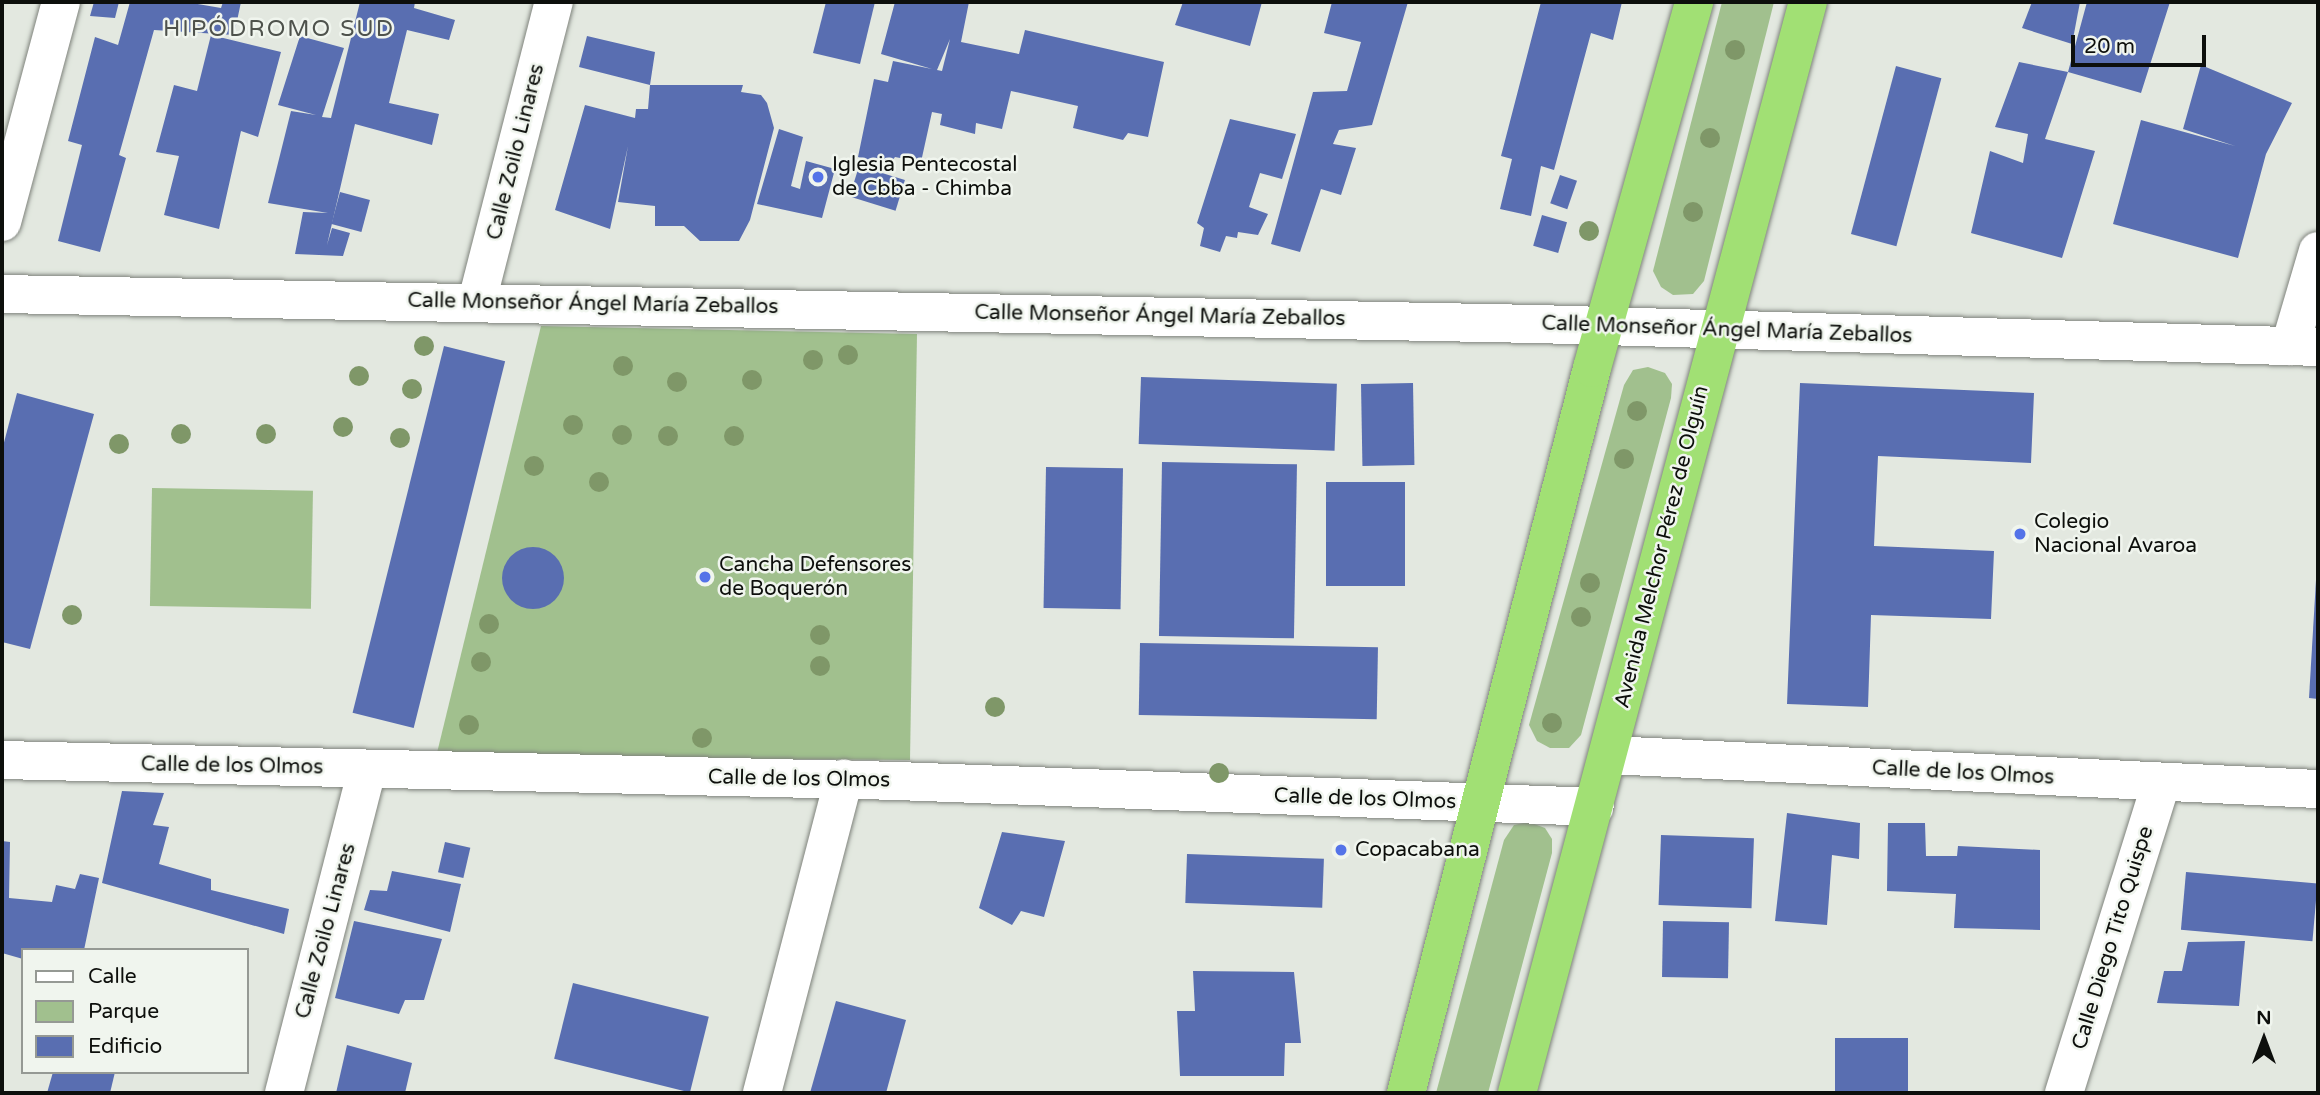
<!DOCTYPE html>
<meta charset="utf-8">
<style>
body{margin:0}
#map{position:relative;width:2320px;height:1095px;overflow:hidden;background:#e3e8e0;font-family:"Varela Round",sans-serif}
div>[style]{position:absolute}
.green>*{inset:0;background:#a1c08e;transform-origin:0 0}
.building>*{inset:0;background:#596eb1;transform-origin:0 0}
.round{border-radius:50%}
.roads{filter:drop-shadow(0 0 2px #7f837c) drop-shadow(0 0 2px #7f837c)}
.street>*{height:38px;margin:-19px;padding:0 19px;transform-origin:19px;border-radius:19px;background:#fff}
.highway>*{height:38px;margin:-19px;padding:0 19px;transform-origin:19px;border-radius:19px;background:#a1e074}
.trees>*{width:20px;height:20px;margin:-10px;border-radius:50%;background:#7f9768}
.dots>*{width:19px;height:19px;translate:-50% -50%;box-sizing:border-box;border:4px solid #f0f5ee;border-radius:50%}
span{translate:-50% -50%;white-space:nowrap;text-align:center;line-height:1.15;-webkit-text-stroke:5px #f0f5ee;paint-order:stroke}
.street-label{font-size:21px;color:#0d0f0c}
.poi-label{font-size:21px;color:#0d0f0c}
.left{translate:0 -50%;text-align:left}
.neighbourhood-label{font-size:23px;color:#4e524c;letter-spacing:2px}
.frame{position:absolute;inset:0;border:4px solid #0d0f0c;pointer-events:none}
.legend{position:absolute;left:21px;top:948px;width:228px;height:126px;box-sizing:border-box;background:#f0f5ee;border:2px solid #959994;margin:0;padding:9px 12px;list-style:none;font-size:21px;color:#0d0f0c}
.legend li{display:flex;align-items:center;gap:14px;height:35px}
.legend b{width:35px;border:2px solid #959994}
.north{position:absolute;left:2229px;top:1004px;width:70px;height:70px;-webkit-text-stroke:5px #f0f5ee;paint-order:stroke;rotate:0deg;font-size:19px;font-weight:700;line-height:28px;text-align:center;color:#0d0f0c}
.north::after{content:'';display:block;margin:auto;width:24px;height:32px;background:#0d0f0c;clip-path:polygon(50% 0,100% 100%,50% 72%,0 100%)}
.scale{position:absolute;left:2071px;top:35px;width:135px;height:32px;box-sizing:border-box;border:4px solid #0d0f0c;border-top:0;padding-left:9px;font-size:21px;line-height:24px;white-space:nowrap;color:#0d0f0c;-webkit-text-stroke:5px #f0f5ee;paint-order:stroke}
</style>
<div id="map">
<div class="green">
<i style="clip-path:polygon(1722px 2px,1774px 2px,1704px 281px,1693px 294px,1673px 295px,1661px 287px,1653px 271px)"></i>
<i style="clip-path:polygon(541px 326px,917px 334px,910px 760px,436px 757px)"></i>
<i style="clip-path:polygon(1648px 367px,1665px 373px,1672px 384px,1671px 398px,1581px 735px,1569px 748px,1550px 748px,1537px 741px,1529px 725px,1624px 385px,1633px 370px)"></i>
<i style="left:152px;top:488px;width:161px;height:118px;rotate:1deg"></i>
<i style="clip-path:polygon(1529px 822px,1545px 828px,1552px 839px,1552px 853px,1488px 1093px,1436px 1093px,1504px 840px,1514px 825px)"></i>
</div>
<div class="building">
<i style="clip-path:polygon(94px 2px,119px 2px,115px 18px,90px 16px)"></i>
<i style="clip-path:polygon(130px 2px,186px 2px,221px 8px,223px 2px,241px 2px,234px 35px,154px 30px,119px 155px,126px 158px,100px 252px,58px 241px,82px 145px,68px 141px,95px 37px,118px 45px)"></i>
<i style="clip-path:polygon(360px 2px,415px 2px,414px 8px,455px 20px,449px 40px,407px 30px,389px 103px,439px 114px,432px 145px,355px 124px,327px 245px,332px 228px,350px 233px,343px 256px,295px 254px,303px 212px,328px 213px,268px 203px,291px 111px,316px 115px,278px 105px,300px 36px,344px 48px,322px 117px,331px 118px)"></i>
<i style="clip-path:polygon(826px 2px,875px 2px,860px 64px,813px 53px)"></i>
<i style="clip-path:polygon(evenodd,895px 2px,969px 2px,961px 42px,1019px 54px,1025px 30px,1164px 62px,1148px 137px,1128px 133px,1123px 140px,1073px 128px,1078px 106px,1011px 91px,1002px 129px,976px 123px,975px 134px,940px 125px,942px 114px,932px 112px,921px 162px,895px 157px,889px 165px,858px 157px,874px 79px,888px 82px,893px 61px,932px 69px,881px 54px,895px 2px,950px 39px,942px 71px,937px 70px,950px 39px)"></i>
<i style="clip-path:polygon(1183px 2px,1262px 2px,1250px 46px,1175px 25px)"></i>
<i style="clip-path:polygon(1332px 2px,1408px 2px,1372px 125px,1339px 130px,1333px 144px,1356px 148px,1341px 195px,1321px 189px,1300px 252px,1271px 244px,1313px 92px,1347px 91px,1361px 42px,1324px 33px)"></i>
<i style="clip-path:polygon(1541px 2px,1622px 2px,1613px 40px,1591px 33px,1554px 170px,1541px 166px,1531px 216px,1500px 209px,1512px 159px,1501px 156px)"></i>
<i style="clip-path:polygon(2032px 2px,2080px 2px,2072px 44px,2022px 28px)"></i>
<i style="clip-path:polygon(2087px 2px,2170px 2px,2141px 93px,2068px 72px,2045px 139px,2095px 151px,2062px 258px,1971px 233px,1990px 151px,2023px 163px,2028px 134px,1995px 127px,2019px 62px,2068px 72px)"></i>
<i style="clip-path:polygon(211px 35px,281px 52px,258px 137px,241px 131px,219px 229px,164px 215px,179px 156px,156px 152px,174px 85px,197px 91px)"></i>
<i style="clip-path:polygon(587px 36px,655px 52px,650px 85px,743px 85px,741px 92px,761px 95px,767px 103px,774px 128px,750px 220px,739px 241px,700px 241px,684px 226px,655px 226px,655px 206px,618px 202px,628px 146px,610px 229px,555px 210px,585px 105px,635px 118px,636px 109px,648px 109px,650px 85px,579px 67px)"></i>
<i style="clip-path:polygon(2201px 65px,2292px 103px,2266px 154px,2238px 258px,2113px 224px,2141px 120px,2235px 146px,2183px 129px)"></i>
<i style="left:1896px;top:66px;width:47px;height:174px;rotate:15deg"></i>
<i style="clip-path:polygon(1230px 119px,1296px 134px,1282px 179px,1260px 173px,1249px 207px,1268px 214px,1258px 235px,1238px 232px,1237px 238px,1226px 236px,1220px 252px,1200px 246px,1204px 228px,1197px 223px)"></i>
<i style="clip-path:polygon(779px 129px,803px 137px,791px 186px,800px 189px,806px 161px,835px 169px,822px 218px,757px 204px)"></i>
<i style="left:859px;top:166px;width:48px;height:32px;rotate:17deg"></i>
<i style="left:1560px;top:175px;width:18px;height:30px;rotate:19deg"></i>
<i style="left:340px;top:192px;width:31px;height:33px;rotate:15deg"></i>
<i style="left:1542px;top:215px;width:26px;height:32px;rotate:16deg"></i>
<i style="left:444px;top:346px;width:63px;height:378px;rotate:14deg"></i>
<i style="left:1141px;top:377px;width:196px;height:67px;rotate:2deg"></i>
<i style="left:1413px;top:383px;width:82px;height:52px;rotate:89deg"></i>
<i style="clip-path:polygon(1800px 383px,2034px 393px,2031px 463px,1878px 456px,1874px 546px,1994px 551px,1991px 619px,1871px 615px,1868px 707px,1787px 704px)"></i>
<i style="clip-path:polygon(17px 393px,94px 414px,30px 649px,2px 642px,2px 450px)"></i>
<i style="left:1162px;top:462px;width:135px;height:174px;rotate:1deg"></i>
<i style="left:1046px;top:467px;width:77px;height:141px;rotate:1deg"></i>
<i style="left:1326px;top:482px;width:79px;height:104px"></i>
<i class="round" style="left:502px;top:547px;width:62px;height:62px"></i>
<i style="clip-path:polygon(2316px 580px,2318px 580px,2318px 699px,2309px 698px)"></i>
<i style="left:1140px;top:643px;width:238px;height:72px;rotate:1deg"></i>
<i style="clip-path:polygon(122px 791px,164px 793px,153px 825px,169px 827px,159px 864px,211px 879px,211px 890px,289px 909px,284px 934px,102px 883px)"></i>
<i style="clip-path:polygon(1787px 813px,1860px 823px,1859px 859px,1832px 855px,1827px 925px,1775px 921px)"></i>
<i style="clip-path:polygon(1888px 823px,1925px 823px,1926px 856px,1957px 856px,1958px 846px,2040px 850px,2040px 930px,1954px 928px,1956px 894px,1887px 891px)"></i>
<i style="clip-path:polygon(1002px 832px,1065px 841px,1044px 917px,1021px 911px,1012px 925px,979px 908px)"></i>
<i style="left:1661px;top:835px;width:93px;height:70px;rotate:2deg"></i>
<i style="clip-path:polygon(2px 841px,10px 842px,9px 898px,52px 902px,56px 885px,75px 889px,80px 874px,99px 878px,84px 950px,23px 950px,23px 959px,2px 953px)"></i>
<i style="left:445px;top:842px;width:26px;height:31px;rotate:13deg"></i>
<i style="left:1187px;top:854px;width:137px;height:49px;rotate:2deg"></i>
<i style="clip-path:polygon(392px 871px,461px 884px,450px 932px,364px 910px,370px 890px,387px 891px)"></i>
<i style="left:2186px;top:872px;width:132px;height:58px;rotate:5deg"></i>
<i style="clip-path:polygon(354px 921px,442px 939px,424px 1000px,405px 1000px,399px 1014px,335px 998px)"></i>
<i style="left:1663px;top:921px;width:66px;height:56px;rotate:1deg"></i>
<i style="clip-path:polygon(2245px 941px,2239px 1006px,2157px 1003px,2164px 971px,2182px 971px,2188px 942px)"></i>
<i style="clip-path:polygon(1193px 971px,1294px 972px,1301px 1043px,1285px 1043px,1284px 1076px,1180px 1076px,1177px 1011px,1195px 1011px)"></i>
<i style="left:573px;top:983px;width:140px;height:78px;rotate:14deg"></i>
<i style="clip-path:polygon(836px 1001px,906px 1020px,886px 1093px,810px 1093px)"></i>
<i style="left:1835px;top:1038px;width:73px;height:55px"></i>
<i style="clip-path:polygon(347px 1045px,412px 1063px,405px 1093px,336px 1093px)"></i>
<i style="clip-path:polygon(53px 1072px,115px 1072px,110px 1093px,47px 1093px)"></i>
</div>
<div class="roads">
<div class="street">
<i style="left:2px;top:222px;width:228px;rotate:-75deg"></i>
<i style="left:2px;top:294px;width:1534px;rotate:1.12deg"></i>
<i style="left:1536px;top:324px;width:782px;rotate:1.68deg"></i>
<i style="left:477px;top:301px;width:309px;rotate:-75.6deg"></i>
<i style="left:2290px;top:346px;width:99px;rotate:-73.6deg"></i>
<i style="left:1609px;top:755px;width:710px;rotate:2.75deg"></i>
<i style="left:2px;top:760px;width:895px;rotate:1.34deg"></i>
<i style="left:897px;top:781px;width:698px;rotate:2.13deg"></i>
<i style="left:284px;top:1093px;width:333px;rotate:-75.6deg"></i>
<i style="left:762px;top:1093px;width:325px;rotate:-75.4deg"></i>
<i style="left:2064px;top:1093px;width:324px;rotate:-72.6deg"></i>
</div>
<div class="highway">
<i style="left:1406px;top:1093px;width:748px;rotate:-75.61deg"></i>
<i style="left:1592px;top:368px;width:380px;rotate:-74.4deg"></i>
<i style="left:1517px;top:1093px;width:1129px;rotate:-75.07deg"></i>
</div>
</div>
<div class="trees">
<i style="left:1735px;top:50px"></i>
<i style="left:1710px;top:138px"></i>
<i style="left:1693px;top:212px"></i>
<i style="left:1589px;top:231px"></i>
<i style="left:424px;top:346px"></i>
<i style="left:848px;top:355px"></i>
<i style="left:813px;top:360px"></i>
<i style="left:623px;top:366px"></i>
<i style="left:359px;top:376px"></i>
<i style="left:752px;top:380px"></i>
<i style="left:677px;top:382px"></i>
<i style="left:412px;top:389px"></i>
<i style="left:1637px;top:411px"></i>
<i style="left:573px;top:425px"></i>
<i style="left:343px;top:427px"></i>
<i style="left:181px;top:434px"></i>
<i style="left:266px;top:434px"></i>
<i style="left:622px;top:435px"></i>
<i style="left:668px;top:436px"></i>
<i style="left:734px;top:436px"></i>
<i style="left:400px;top:438px"></i>
<i style="left:119px;top:444px"></i>
<i style="left:1624px;top:459px"></i>
<i style="left:534px;top:466px"></i>
<i style="left:599px;top:482px"></i>
<i style="left:1590px;top:583px"></i>
<i style="left:72px;top:615px"></i>
<i style="left:1581px;top:617px"></i>
<i style="left:489px;top:624px"></i>
<i style="left:820px;top:635px"></i>
<i style="left:481px;top:662px"></i>
<i style="left:820px;top:666px"></i>
<i style="left:995px;top:707px"></i>
<i style="left:1552px;top:723px"></i>
<i style="left:469px;top:725px"></i>
<i style="left:702px;top:738px"></i>
<i style="left:1219px;top:773px"></i>
</div>
<div class="dots">
<i style="left:818px;top:177px;background:#5473e8"></i>
<i style="left:2020px;top:534px;background:#5473e8"></i>
<i style="left:705px;top:577px;background:#5473e8"></i>
<i style="left:1341px;top:850px;background:#5473e8"></i>
</div>
<div class="street-label">
<span style="left:516px;top:152px;rotate:-76deg">Calle Zoilo Linares</span>
<span style="left:593px;top:304px;rotate:1deg">Calle Monseñor Ángel María Zeballos</span>
<span style="left:1160px;top:316px;rotate:1deg">Calle Monseñor Ángel María Zeballos</span>
<span style="left:1727px;top:330px;rotate:2deg">Calle Monseñor Ángel María Zeballos</span>
<span style="left:1662px;top:547px;rotate:-76deg">Avenida Melchor Pérez de Olguín</span>
<span style="left:232px;top:766px;rotate:1deg">Calle de los Olmos</span>
<span style="left:1963px;top:773px;rotate:3deg">Calle de los Olmos</span>
<span style="left:799px;top:779px;rotate:1deg">Calle de los Olmos</span>
<span style="left:1365px;top:799px;rotate:2deg">Calle de los Olmos</span>
<span style="left:326px;top:931px;rotate:-75deg">Calle Zoilo Linares</span>
<span style="left:2113px;top:938px;rotate:-73deg">Calle Diego Tito Quispe</span>
</div>
<div class="poi-label">
<span class="left" style="left:832px;top:177px">Iglesia Pentecostal<br>de Cbba - Chimba</span>
<span class="left" style="left:2034px;top:534px">Colegio<br>Nacional Avaroa</span>
<span class="left" style="left:719px;top:577px">Cancha Defensores<br>de Boquerón</span>
<span class="left" style="left:1355px;top:850px">Copacabana</span>
</div>
<div class="neighbourhood-label">
<span style="left:279px;top:29px">HIPÓDROMO SUD</span>
</div>
<div class="frame"></div>
<ul class="legend">
<li><b style="height:9px;background:#fff"></b>Calle</li>
<li><b style="height:19px;background:#a1c08e"></b>Parque</li>
<li><b style="height:19px;background:#596eb1"></b>Edificio</li>
</ul>
<div class="north">N</div>
<div class="scale">20 m</div>
</div>
